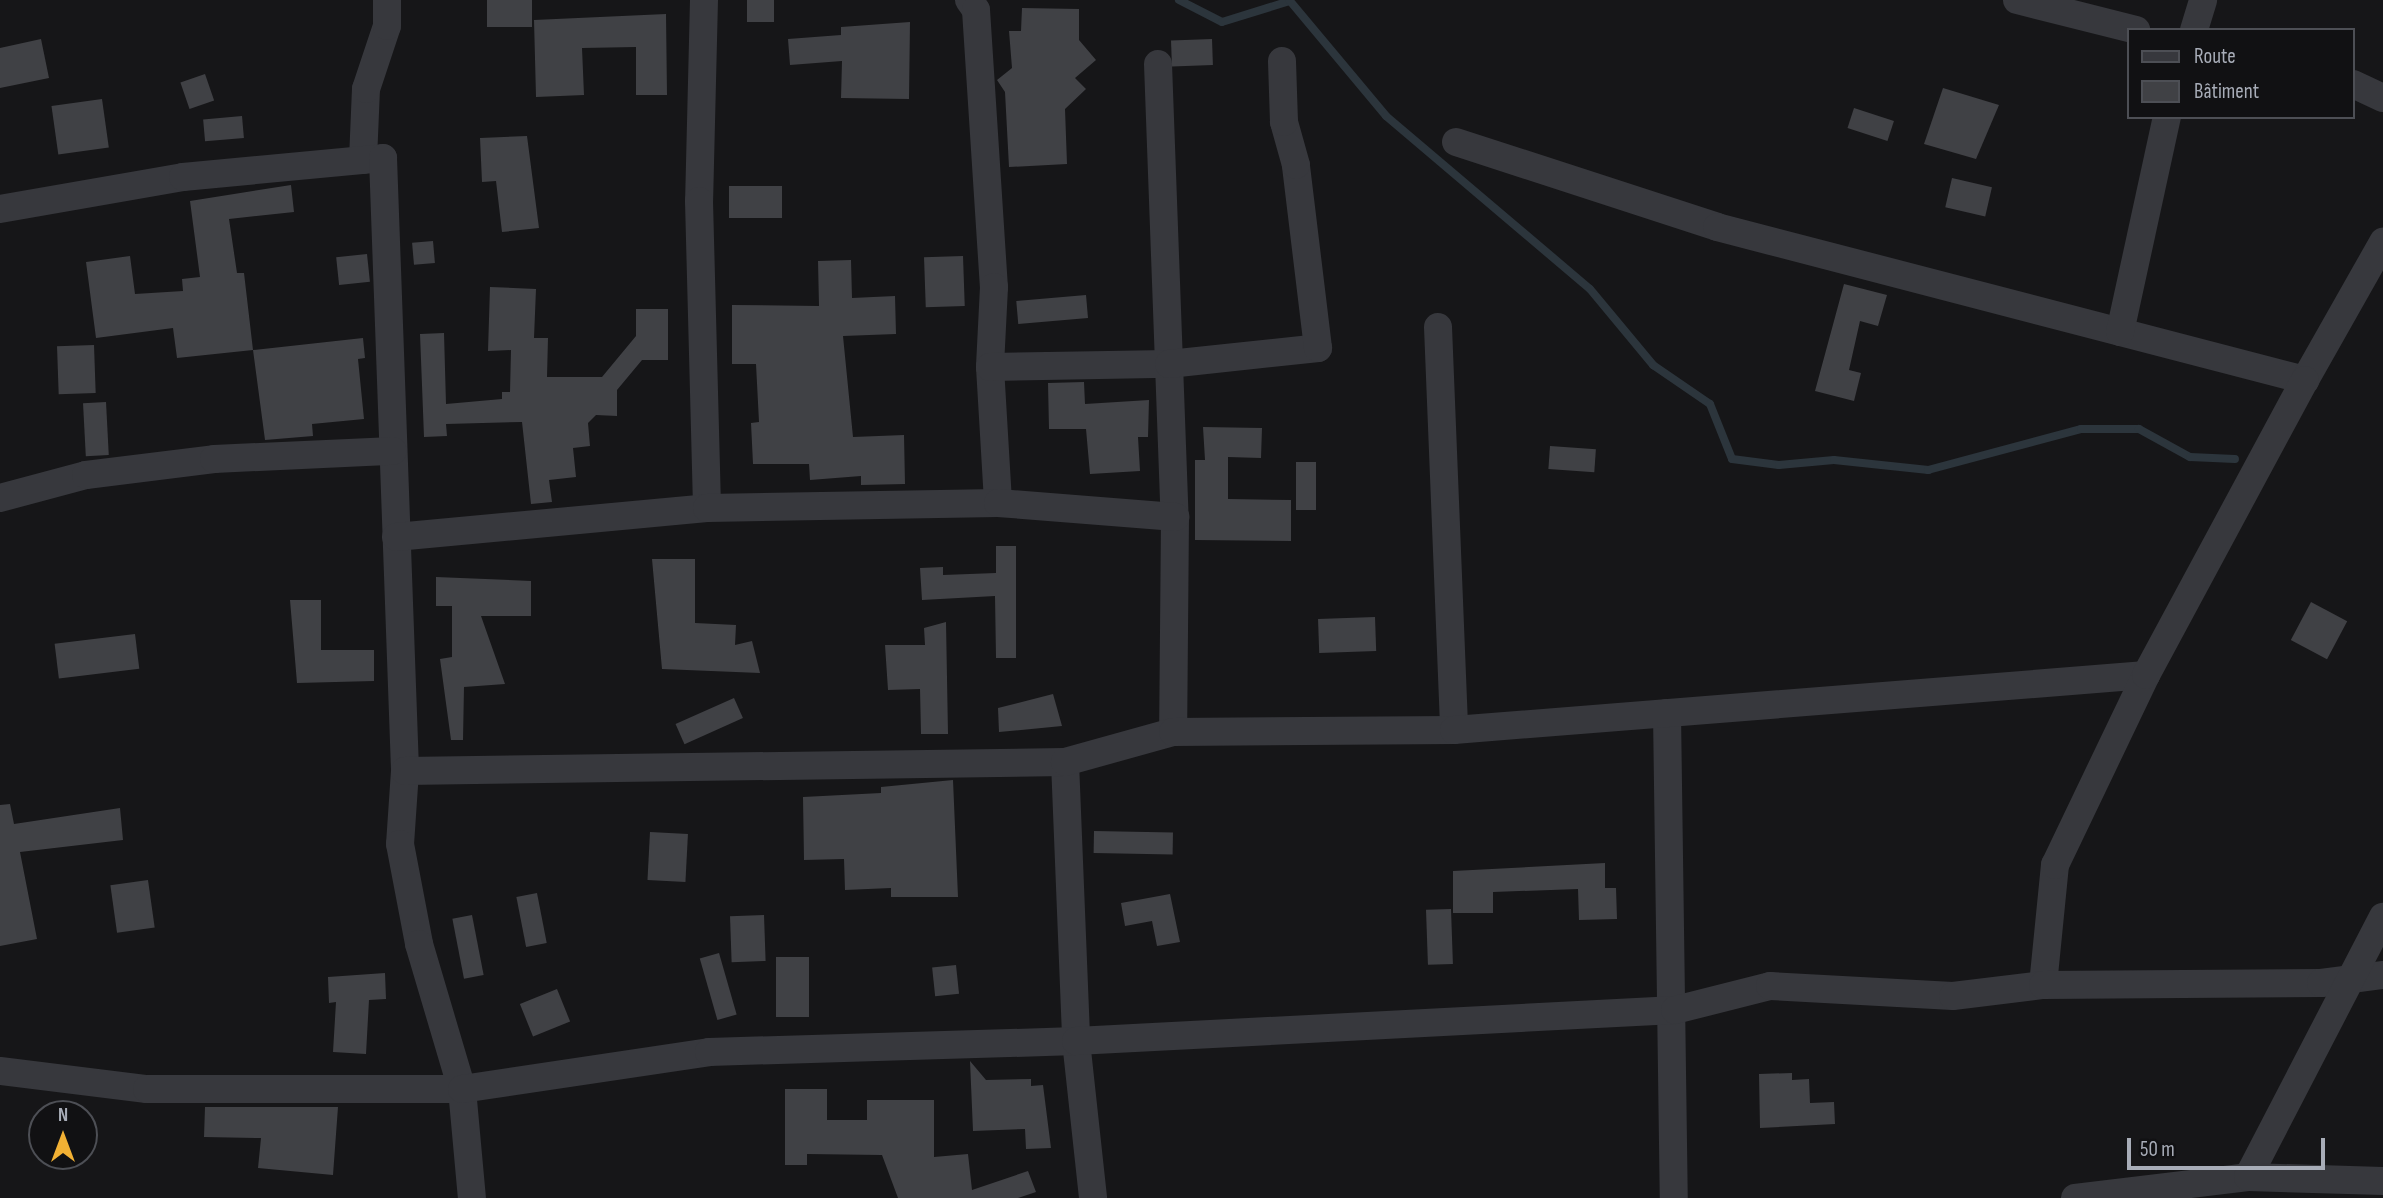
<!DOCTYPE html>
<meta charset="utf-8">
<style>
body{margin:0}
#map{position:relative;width:2383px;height:1198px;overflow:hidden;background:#161618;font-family:"Sofia Sans Condensed",sans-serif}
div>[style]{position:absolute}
.stream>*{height:8px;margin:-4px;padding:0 4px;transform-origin:4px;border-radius:4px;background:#2c353c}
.building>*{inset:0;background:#404145;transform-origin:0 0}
.street>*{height:28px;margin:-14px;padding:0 14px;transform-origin:14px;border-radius:14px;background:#37383d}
span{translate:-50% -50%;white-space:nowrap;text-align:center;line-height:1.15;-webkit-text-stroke:6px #111113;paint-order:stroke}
.legend{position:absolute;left:2127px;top:28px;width:228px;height:91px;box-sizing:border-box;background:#111113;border:2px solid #4d4f55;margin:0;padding:9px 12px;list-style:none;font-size:21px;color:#a8adb8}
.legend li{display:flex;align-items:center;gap:14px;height:35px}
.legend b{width:35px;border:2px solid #4d4f55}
.north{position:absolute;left:28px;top:1100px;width:70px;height:70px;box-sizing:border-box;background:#111113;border:2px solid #4d4f55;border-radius:50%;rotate:0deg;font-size:19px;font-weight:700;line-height:28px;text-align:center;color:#a8adb8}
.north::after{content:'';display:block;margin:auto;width:24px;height:32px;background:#f2b134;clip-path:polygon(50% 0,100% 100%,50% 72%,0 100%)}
.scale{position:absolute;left:2127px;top:1138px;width:198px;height:32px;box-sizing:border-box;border:4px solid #a8adb8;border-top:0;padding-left:9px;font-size:21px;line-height:24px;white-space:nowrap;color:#a8adb8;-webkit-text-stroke:5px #111113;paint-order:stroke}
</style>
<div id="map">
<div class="stream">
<i style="left:1179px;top:0;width:48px;rotate:27.1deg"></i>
<i style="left:1222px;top:22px;width:71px;rotate:-17.2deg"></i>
<i style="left:1290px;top:1px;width:150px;rotate:50.1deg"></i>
<i style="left:1386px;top:116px;width:267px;rotate:40.3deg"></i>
<i style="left:1590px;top:289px;width:99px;rotate:50.3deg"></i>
<i style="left:1653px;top:365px;width:69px;rotate:34.4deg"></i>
<i style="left:1710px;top:404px;width:59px;rotate:68.2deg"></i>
<i style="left:1732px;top:459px;width:47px;rotate:7.3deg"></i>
<i style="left:1779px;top:465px;width:55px;rotate:-5.2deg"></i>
<i style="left:1834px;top:460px;width:95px;rotate:6.1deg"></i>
<i style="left:1928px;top:470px;width:158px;rotate:-15deg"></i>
<i style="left:2081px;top:429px;width:58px"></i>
<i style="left:2139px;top:429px;width:58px;rotate:28.8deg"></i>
<i style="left:2190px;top:457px;width:45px;rotate:2.5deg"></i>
</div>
<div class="building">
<i style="left:487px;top:0;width:45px;height:27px"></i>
<i style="left:747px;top:0;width:27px;height:22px"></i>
<i style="clip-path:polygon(1022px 8px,1079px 9px,1079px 40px,1096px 60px,1075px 78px,1086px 89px,1065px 109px,1067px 164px,1009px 167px,1005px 92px,997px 80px,1012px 68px,1009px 31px,1021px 31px)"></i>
<i style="clip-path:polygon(666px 14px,667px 95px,636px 95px,636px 47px,582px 48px,584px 95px,536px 97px,534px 20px)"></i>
<i style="clip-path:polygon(910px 22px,909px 99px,841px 98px,842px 61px,790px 65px,788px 39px,841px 35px,841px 27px)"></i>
<i style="clip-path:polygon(41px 39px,49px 78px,0 88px,0 48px)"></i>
<i style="left:1212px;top:39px;width:26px;height:41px;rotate:88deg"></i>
<i style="left:205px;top:74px;width:28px;height:26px;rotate:71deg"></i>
<i style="clip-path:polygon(1943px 88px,1999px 105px,1976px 159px,1924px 144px)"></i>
<i style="left:102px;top:99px;width:49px;height:51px;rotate:82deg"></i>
<i style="left:1854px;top:108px;width:42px;height:21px;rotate:18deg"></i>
<i style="left:242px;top:116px;width:22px;height:39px;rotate:85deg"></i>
<i style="clip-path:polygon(527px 136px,539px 228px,502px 232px,496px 181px,482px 182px,480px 138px)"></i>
<i style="left:1952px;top:178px;width:41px;height:30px;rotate:13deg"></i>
<i style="clip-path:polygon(291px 185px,294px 212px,229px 219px,237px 273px,244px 273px,253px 350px,363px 338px,365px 358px,358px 359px,364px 419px,312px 424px,313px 436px,265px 440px,253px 350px,177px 358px,173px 328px,96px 338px,86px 262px,130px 256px,135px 294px,183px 291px,182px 279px,200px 277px,190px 201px)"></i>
<i style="left:729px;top:186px;width:53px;height:32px"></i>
<i style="left:433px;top:241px;width:22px;height:21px;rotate:85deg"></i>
<i style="left:367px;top:254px;width:28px;height:31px;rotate:84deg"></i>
<i style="left:963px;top:256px;width:50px;height:39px;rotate:88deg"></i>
<i style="clip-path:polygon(851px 260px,852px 298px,895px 296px,896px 334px,843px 336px,853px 437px,904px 435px,905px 484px,861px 485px,861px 476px,810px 480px,809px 464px,753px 464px,751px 423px,759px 422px,756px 364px,732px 364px,732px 305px,819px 306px,818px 261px)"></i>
<i style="clip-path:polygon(1844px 284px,1887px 295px,1878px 326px,1860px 321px,1849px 370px,1861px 373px,1854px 401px,1815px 391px)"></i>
<i style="clip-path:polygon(490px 287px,536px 289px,534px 338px,548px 338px,547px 377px,602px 377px,636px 336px,636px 309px,668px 309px,668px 360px,642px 360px,617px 390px,617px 416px,596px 415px,588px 423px,590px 446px,573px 448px,576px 477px,549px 480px,552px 502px,531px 504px,522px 422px,446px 424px,447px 436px,424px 437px,420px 334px,444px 333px,446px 404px,502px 399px,502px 392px,510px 392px,511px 350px,488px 351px)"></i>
<i style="left:1086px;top:295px;width:23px;height:70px;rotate:85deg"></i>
<i style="left:94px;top:345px;width:48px;height:37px;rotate:88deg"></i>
<i style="clip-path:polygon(1084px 382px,1085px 404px,1149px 400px,1148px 437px,1138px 437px,1140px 471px,1090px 474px,1086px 429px,1049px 429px,1048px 383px)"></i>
<i style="left:106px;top:402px;width:53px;height:23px;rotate:87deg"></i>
<i style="clip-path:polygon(1203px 427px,1262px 428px,1261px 458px,1228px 457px,1228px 499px,1291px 500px,1291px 541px,1195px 540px,1195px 460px,1205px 460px)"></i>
<i style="left:1550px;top:446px;width:46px;height:23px;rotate:4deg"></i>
<i style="left:1296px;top:462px;width:20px;height:48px"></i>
<i style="clip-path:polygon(996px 546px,1016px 546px,1016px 658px,996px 658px,995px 596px,922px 600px,920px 568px,943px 567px,943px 575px,996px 573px)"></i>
<i style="clip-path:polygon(652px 559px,695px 559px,695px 623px,736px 625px,735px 645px,752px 641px,760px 673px,662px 669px)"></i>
<i style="clip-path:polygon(436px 577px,531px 581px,531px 616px,481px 616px,505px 684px,464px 687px,463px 740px,451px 740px,440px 659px,452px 657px,452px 606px,436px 606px)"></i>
<i style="clip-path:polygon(290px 600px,321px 600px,321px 650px,374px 650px,374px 681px,297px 683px)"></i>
<i style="left:2311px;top:602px;width:41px;height:43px;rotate:28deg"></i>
<i style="left:1375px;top:617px;width:34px;height:57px;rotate:88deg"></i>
<i style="clip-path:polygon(946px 622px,948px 734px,921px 734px,920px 689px,888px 690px,885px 645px,925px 645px,924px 628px)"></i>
<i style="left:135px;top:634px;width:35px;height:81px;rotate:83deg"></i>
<i style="clip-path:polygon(1053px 694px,1062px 726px,999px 732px,998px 708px)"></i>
<i style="left:734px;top:698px;width:22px;height:64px;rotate:66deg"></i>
<i style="clip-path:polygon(953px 780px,958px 897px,891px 897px,891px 888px,845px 890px,844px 859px,804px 860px,803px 797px,881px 793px,881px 787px)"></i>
<i style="clip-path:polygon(10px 804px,14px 824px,120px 808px,123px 840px,20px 852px,37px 939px,0 946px,0 805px)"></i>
<i style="left:1094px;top:831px;width:79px;height:22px;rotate:1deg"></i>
<i style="left:650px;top:832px;width:38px;height:48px;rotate:3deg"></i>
<i style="clip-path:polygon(1605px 863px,1605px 888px,1616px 888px,1617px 919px,1579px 920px,1578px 889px,1493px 892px,1493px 913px,1453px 913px,1453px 871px)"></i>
<i style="left:148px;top:880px;width:48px;height:38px;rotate:82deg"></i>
<i style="left:537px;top:893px;width:51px;height:21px;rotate:79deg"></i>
<i style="clip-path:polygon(1170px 894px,1180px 942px,1157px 946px,1152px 921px,1125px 926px,1121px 903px)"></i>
<i style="left:1451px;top:909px;width:55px;height:25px;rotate:88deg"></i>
<i style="left:472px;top:915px;width:61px;height:20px;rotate:79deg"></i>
<i style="left:764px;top:915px;width:46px;height:34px;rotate:88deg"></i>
<i style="left:719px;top:953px;width:64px;height:20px;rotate:74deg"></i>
<i style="left:776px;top:957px;width:33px;height:60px"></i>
<i style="left:956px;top:965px;width:29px;height:24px;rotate:84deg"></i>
<i style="clip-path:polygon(385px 973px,386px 999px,369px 1000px,366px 1054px,333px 1052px,336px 1002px,329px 1003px,328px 977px)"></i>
<i style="left:557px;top:989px;width:35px;height:40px;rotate:68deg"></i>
<i style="clip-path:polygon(970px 1061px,986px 1080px,1031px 1079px,1031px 1086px,1043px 1085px,1051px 1148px,1026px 1149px,1025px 1129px,973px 1131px)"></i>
<i style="clip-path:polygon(1792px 1073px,1792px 1080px,1809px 1079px,1810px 1103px,1834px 1102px,1835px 1124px,1760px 1128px,1759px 1074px)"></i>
<i style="clip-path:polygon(785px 1089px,827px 1089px,827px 1120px,867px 1120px,867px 1100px,934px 1100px,934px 1157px,968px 1154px,972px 1190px,1028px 1171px,1036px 1192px,1018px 1198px,898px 1198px,882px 1155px,807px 1154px,807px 1165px,785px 1165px)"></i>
<i style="clip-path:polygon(205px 1107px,338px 1107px,333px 1175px,258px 1168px,261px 1138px,204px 1137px)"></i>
</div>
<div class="street">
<i style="left:704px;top:0;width:201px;rotate:91.4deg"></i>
<i style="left:699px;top:201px;width:307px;rotate:88.5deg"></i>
<i style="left:969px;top:0;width:12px;rotate:55deg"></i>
<i style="left:976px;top:10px;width:278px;rotate:86.3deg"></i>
<i style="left:994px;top:287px;width:80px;rotate:92.9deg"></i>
<i style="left:990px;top:367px;width:136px;rotate:86.6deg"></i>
<i style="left:2017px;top:0;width:123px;rotate:14.1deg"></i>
<i style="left:2194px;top:30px;width:31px;rotate:-73deg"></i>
<i style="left:1158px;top:64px;width:453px;rotate:87.9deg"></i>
<i style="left:1175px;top:517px;width:215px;rotate:90.5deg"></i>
<i style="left:2353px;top:84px;width:33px;rotate:25deg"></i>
<i style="left:1456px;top:142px;width:274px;rotate:18deg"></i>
<i style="left:1717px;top:227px;width:608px;rotate:14.59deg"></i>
<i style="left:2305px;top:380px;width:159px;rotate:-60.5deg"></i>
<i style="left:363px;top:160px;width:71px;rotate:-87.6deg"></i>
<i style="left:366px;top:89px;width:66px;rotate:-71.6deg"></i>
<i style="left:387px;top:26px;width:26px;rotate:-90deg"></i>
<i style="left:0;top:209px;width:186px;rotate:-9.9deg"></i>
<i style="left:183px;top:177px;width:201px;rotate:-5.4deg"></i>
<i style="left:383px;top:158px;width:613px;rotate:87.94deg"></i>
<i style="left:405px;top:771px;width:73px;rotate:93.9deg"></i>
<i style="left:400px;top:844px;width:102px;rotate:79.2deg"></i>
<i style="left:419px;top:944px;width:151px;rotate:73.5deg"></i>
<i style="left:462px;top:1089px;width:109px;rotate:84.8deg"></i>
<i style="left:1438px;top:327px;width:403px;rotate:87.7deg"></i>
<i style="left:2120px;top:332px;width:220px;rotate:-77.7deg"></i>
<i style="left:990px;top:367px;width:179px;rotate:-1deg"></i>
<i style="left:1169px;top:364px;width:150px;rotate:-6.1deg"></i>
<i style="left:1318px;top:348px;width:184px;rotate:-96.9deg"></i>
<i style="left:1296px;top:165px;width:45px;rotate:-105.6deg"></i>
<i style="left:1284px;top:122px;width:61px;rotate:-91.9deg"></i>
<i style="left:0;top:498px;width:89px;rotate:-15deg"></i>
<i style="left:86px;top:475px;width:129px;rotate:-7.1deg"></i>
<i style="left:214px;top:459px;width:179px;rotate:-2.6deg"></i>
<i style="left:396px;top:537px;width:312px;rotate:-5.3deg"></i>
<i style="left:707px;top:508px;width:291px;rotate:-1deg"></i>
<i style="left:998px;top:503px;width:178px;rotate:4.5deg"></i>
<i style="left:1667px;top:713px;width:485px;rotate:89.2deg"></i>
<i style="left:1065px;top:762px;width:279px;rotate:87.7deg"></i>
<i style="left:1076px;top:1041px;width:158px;rotate:83.8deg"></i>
<i style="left:405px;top:771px;width:660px;rotate:-0.78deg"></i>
<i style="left:1065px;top:762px;width:112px;rotate:-15.5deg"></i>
<i style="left:1173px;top:732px;width:281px;rotate:-0.4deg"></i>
<i style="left:1454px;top:730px;width:694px;rotate:-4.54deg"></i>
<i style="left:2043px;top:985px;width:121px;rotate:-84.3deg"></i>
<i style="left:2055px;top:865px;width:211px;rotate:-64.4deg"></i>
<i style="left:2146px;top:675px;width:335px;rotate:-61.7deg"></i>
<i style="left:0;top:1071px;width:148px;rotate:7deg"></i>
<i style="left:147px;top:1089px;width:315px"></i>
<i style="left:462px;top:1089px;width:250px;rotate:-8.5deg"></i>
<i style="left:709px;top:1052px;width:367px;rotate:-1.7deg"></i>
<i style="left:1076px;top:1041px;width:600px;rotate:-2.96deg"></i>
<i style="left:1675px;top:1010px;width:98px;rotate:-14.2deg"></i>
<i style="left:1770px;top:986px;width:183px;rotate:3.1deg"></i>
<i style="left:1953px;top:996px;width:91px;rotate:-7deg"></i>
<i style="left:2043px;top:985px;width:278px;rotate:-0.4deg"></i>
<i style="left:2321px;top:983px;width:63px;rotate:-7.4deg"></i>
<i style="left:2248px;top:1177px;width:293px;rotate:-62.6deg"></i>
<i style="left:2075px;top:1198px;width:174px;rotate:-6.9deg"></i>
<i style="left:2248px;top:1177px;width:135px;rotate:1.7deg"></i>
</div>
<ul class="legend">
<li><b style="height:9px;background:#37383d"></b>Route</li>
<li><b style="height:19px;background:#404145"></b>Bâtiment</li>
</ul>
<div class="north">N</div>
<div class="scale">50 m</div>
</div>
